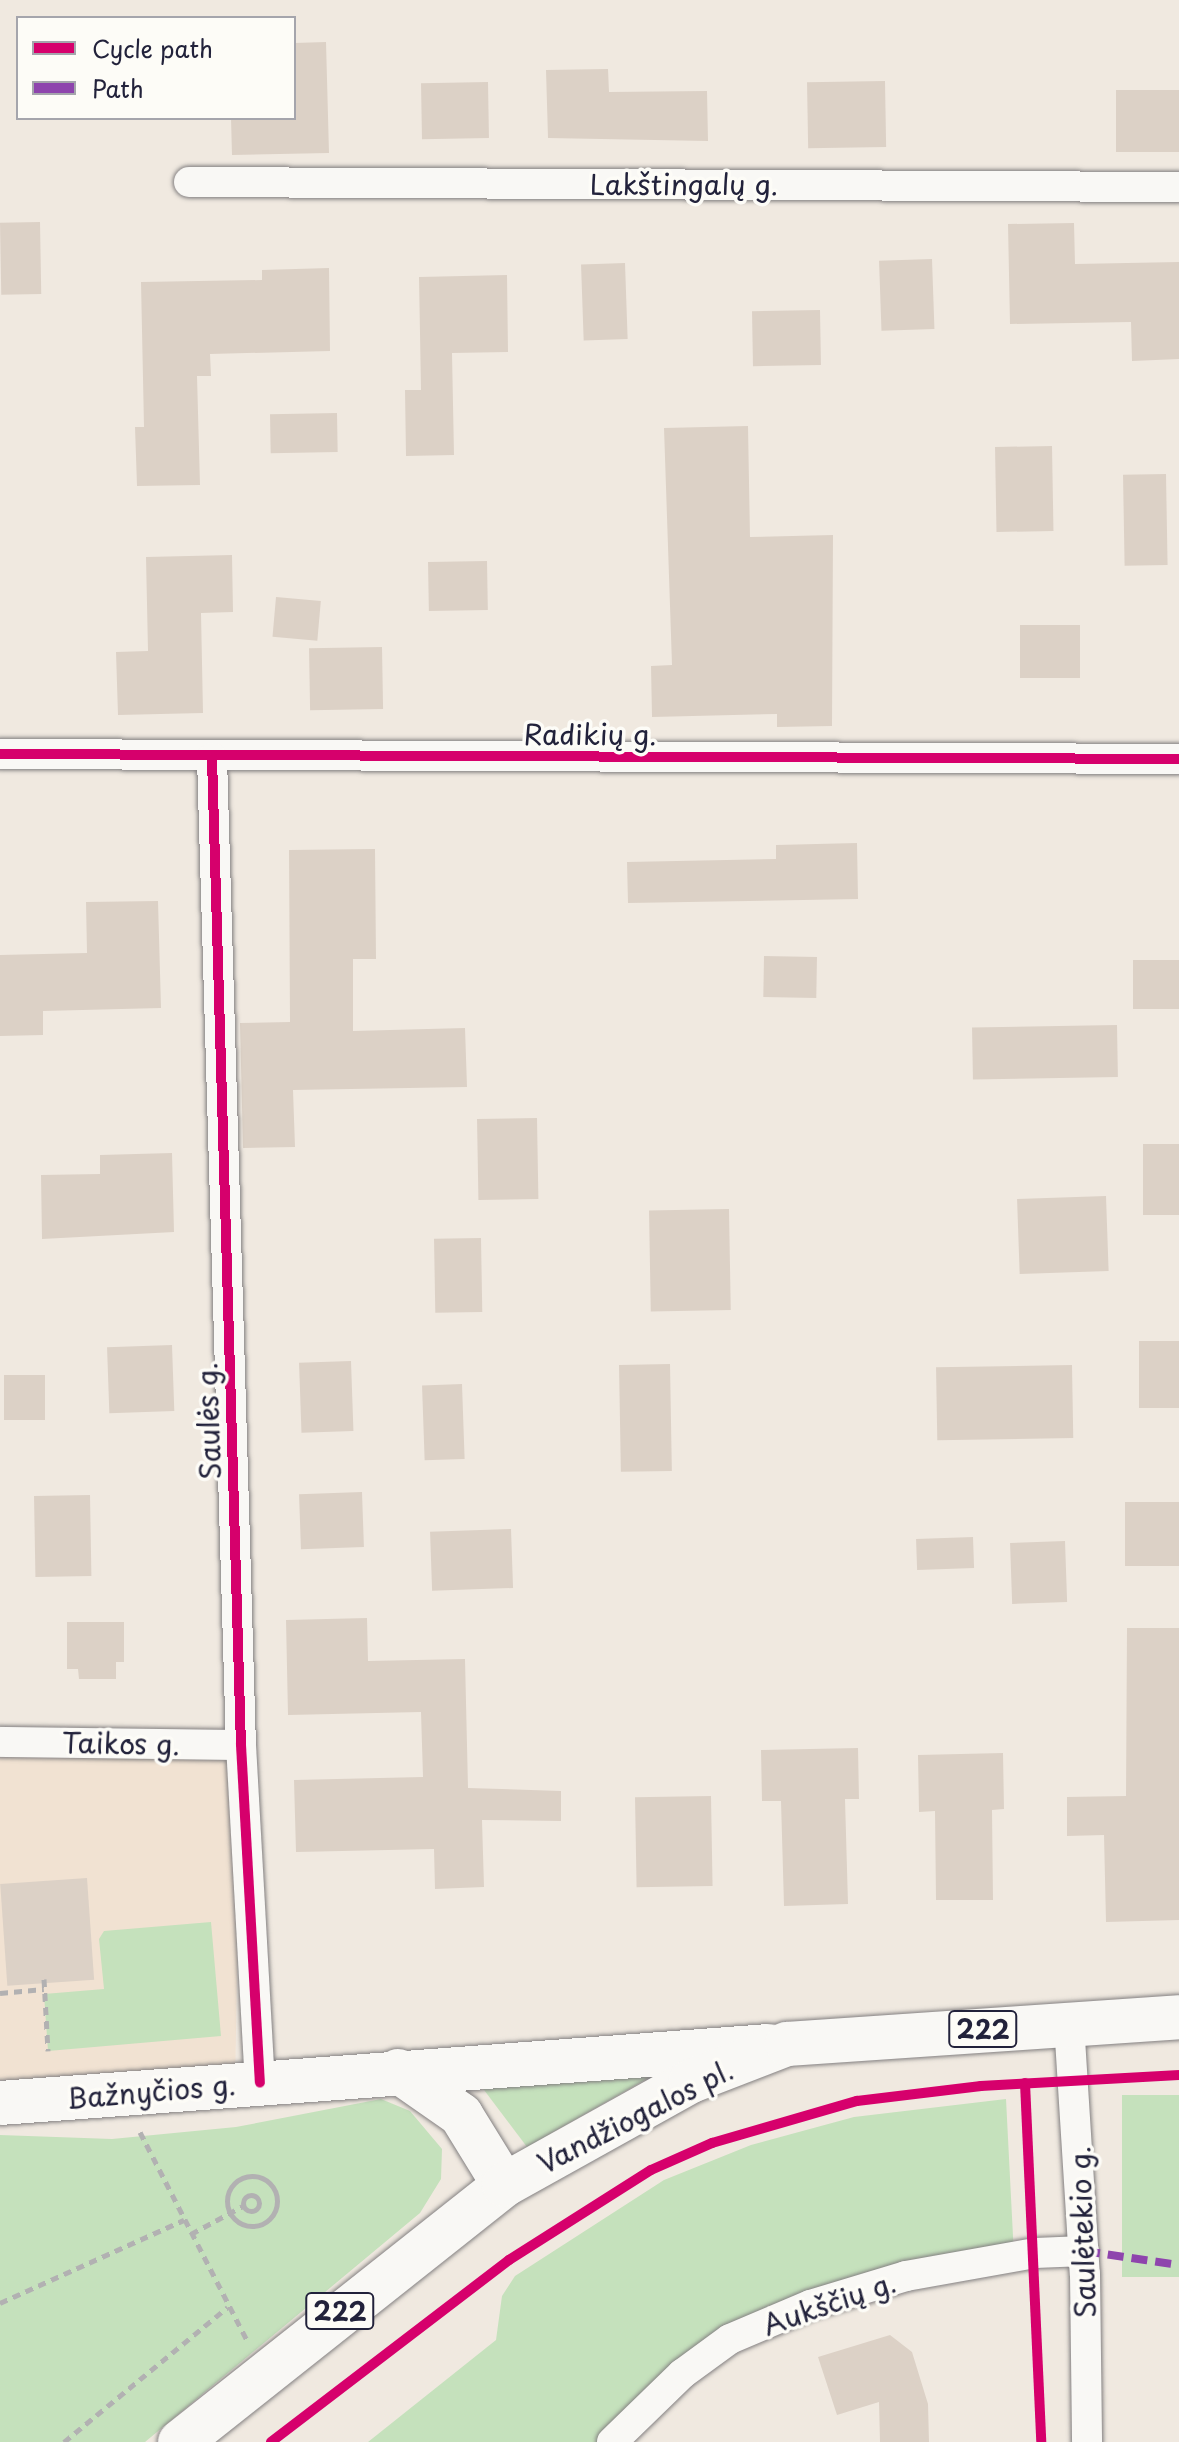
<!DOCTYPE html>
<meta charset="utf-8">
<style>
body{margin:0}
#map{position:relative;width:1179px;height:2442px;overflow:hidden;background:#f0e9e0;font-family:"Playpen Sans",sans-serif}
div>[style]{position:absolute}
.built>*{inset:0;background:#f1e2d2;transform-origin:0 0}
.green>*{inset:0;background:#c5e1bc;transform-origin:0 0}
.building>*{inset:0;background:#dcd1c6;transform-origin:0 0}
.path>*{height:5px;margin-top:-2.5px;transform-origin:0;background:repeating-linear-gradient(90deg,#b2b1b2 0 8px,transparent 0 14px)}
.path>.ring{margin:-2.5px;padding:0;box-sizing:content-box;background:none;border:5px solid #b2b1b2;border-radius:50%}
.roads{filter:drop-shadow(0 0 2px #838081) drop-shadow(0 0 2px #838081)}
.minor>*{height:30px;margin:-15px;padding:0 15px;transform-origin:15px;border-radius:15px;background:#f9f8f5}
.secondary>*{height:44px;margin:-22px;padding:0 22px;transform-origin:22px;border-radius:22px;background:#f9f8f5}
.primary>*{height:44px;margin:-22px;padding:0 22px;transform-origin:22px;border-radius:22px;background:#f9f8f5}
.quiet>*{height:8px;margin-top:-4px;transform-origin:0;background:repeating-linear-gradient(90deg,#8e44ad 0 16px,transparent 0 24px)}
.cycleway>*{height:10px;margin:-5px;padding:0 5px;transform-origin:5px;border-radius:5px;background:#d6006c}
span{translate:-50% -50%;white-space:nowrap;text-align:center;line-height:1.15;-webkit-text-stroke:7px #fdfcf7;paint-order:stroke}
.shield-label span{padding:2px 6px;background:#fdfcf7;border:2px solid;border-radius:6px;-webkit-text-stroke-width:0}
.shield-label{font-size:26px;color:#22223b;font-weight:700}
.street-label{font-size:28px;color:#22223b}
.legend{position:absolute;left:16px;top:16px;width:280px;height:104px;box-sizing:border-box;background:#fdfcf7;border:2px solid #a5a5ac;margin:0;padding:10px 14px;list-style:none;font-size:24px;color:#22223b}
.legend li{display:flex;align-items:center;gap:16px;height:40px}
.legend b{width:40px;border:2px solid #a5a5ac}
</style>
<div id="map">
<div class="built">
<i style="left:0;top:1742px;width:241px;height:338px;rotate:1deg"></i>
</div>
<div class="green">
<i style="clip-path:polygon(211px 1922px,221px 2036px,48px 2051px,44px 1994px,104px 1989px,99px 1939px,104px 1931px)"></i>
<i style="clip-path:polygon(680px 2060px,527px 2147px,475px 2078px)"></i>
<i style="left:1122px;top:2095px;width:57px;height:182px"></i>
<i style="clip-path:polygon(381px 2099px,410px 2111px,442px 2149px,441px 2179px,420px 2213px,145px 2442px,0 2442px,0 2135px,112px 2139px,236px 2127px)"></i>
<i style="clip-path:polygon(1006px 2099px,1014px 2256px,730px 2339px,604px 2442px,368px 2442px,496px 2340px,502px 2296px,515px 2276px,664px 2180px,751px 2145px,854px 2117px)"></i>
</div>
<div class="building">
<i style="clip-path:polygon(326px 42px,329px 153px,232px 155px,231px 118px,294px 118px,294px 43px)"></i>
<i style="clip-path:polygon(608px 69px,609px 92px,707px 91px,708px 141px,548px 138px,546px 70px)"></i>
<i style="left:885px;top:81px;width:66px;height:78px;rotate:89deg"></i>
<i style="left:488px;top:82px;width:56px;height:67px;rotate:89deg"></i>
<i style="left:1179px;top:90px;width:62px;height:63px;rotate:90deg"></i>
<i style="left:40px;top:222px;width:72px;height:40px;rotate:89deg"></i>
<i style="clip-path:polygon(1074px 223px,1075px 264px,1179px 262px,1179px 359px,1132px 361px,1131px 322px,1010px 324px,1008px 224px)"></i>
<i style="left:932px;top:259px;width:70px;height:53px;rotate:88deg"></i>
<i style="left:625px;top:263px;width:76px;height:44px;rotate:88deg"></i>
<i style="clip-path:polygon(329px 268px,330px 351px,210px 354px,211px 376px,197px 376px,200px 485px,137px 486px,135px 427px,144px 427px,141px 282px,262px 280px,262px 270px)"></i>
<i style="clip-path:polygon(507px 275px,508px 352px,452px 353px,454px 455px,406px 456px,405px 390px,421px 390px,419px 277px)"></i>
<i style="left:820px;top:310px;width:55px;height:68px;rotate:89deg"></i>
<i style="left:337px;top:413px;width:39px;height:67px;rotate:89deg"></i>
<i style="clip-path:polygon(748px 426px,750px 537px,833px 535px,832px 726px,777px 727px,777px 714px,652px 717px,651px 666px,672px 665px,664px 428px)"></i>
<i style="left:1052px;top:446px;width:85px;height:57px;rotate:89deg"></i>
<i style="left:1166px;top:474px;width:91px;height:43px;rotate:89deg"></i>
<i style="clip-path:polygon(232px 555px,233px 612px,201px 613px,203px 713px,118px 715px,116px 652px,148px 651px,146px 557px)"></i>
<i style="left:487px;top:561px;width:49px;height:59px;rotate:89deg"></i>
<i style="left:276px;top:597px;width:45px;height:40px;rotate:5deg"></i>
<i style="left:1080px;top:625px;width:53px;height:60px;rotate:90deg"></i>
<i style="left:382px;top:647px;width:62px;height:73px;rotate:89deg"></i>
<i style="clip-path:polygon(857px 843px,858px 899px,628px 903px,627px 862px,776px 859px,776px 845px)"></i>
<i style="clip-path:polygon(375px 849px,376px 959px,353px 959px,353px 1031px,465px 1028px,467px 1087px,293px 1090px,295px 1147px,243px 1148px,240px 1023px,290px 1022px,289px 850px)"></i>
<i style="clip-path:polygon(158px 901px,161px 1008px,43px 1011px,43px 1035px,0 1036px,0 955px,87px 953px,86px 902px)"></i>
<i style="left:764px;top:956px;width:53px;height:41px;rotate:1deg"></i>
<i style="left:1179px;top:960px;width:49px;height:46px;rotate:90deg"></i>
<i style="left:1117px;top:1025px;width:52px;height:145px;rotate:89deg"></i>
<i style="left:537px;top:1118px;width:81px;height:60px;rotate:89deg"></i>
<i style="left:1179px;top:1144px;width:71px;height:36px;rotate:90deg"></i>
<i style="clip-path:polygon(172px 1153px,174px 1232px,42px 1239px,41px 1175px,100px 1174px,100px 1155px)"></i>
<i style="left:1106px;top:1196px;width:75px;height:89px;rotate:88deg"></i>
<i style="left:729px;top:1209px;width:101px;height:80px;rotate:89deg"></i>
<i style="left:481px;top:1238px;width:74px;height:47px;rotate:89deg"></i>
<i style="left:1139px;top:1341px;width:40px;height:67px"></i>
<i style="left:172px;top:1345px;width:66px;height:65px;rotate:88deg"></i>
<i style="left:351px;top:1361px;width:70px;height:52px;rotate:88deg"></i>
<i style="left:670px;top:1364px;width:107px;height:51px;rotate:89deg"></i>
<i style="left:1072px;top:1365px;width:73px;height:136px;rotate:89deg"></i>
<i style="left:45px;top:1375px;width:45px;height:41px;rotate:90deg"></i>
<i style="left:462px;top:1384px;width:75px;height:40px;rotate:88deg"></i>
<i style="left:362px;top:1492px;width:55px;height:63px;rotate:88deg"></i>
<i style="left:90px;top:1495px;width:81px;height:56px;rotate:89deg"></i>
<i style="left:1179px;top:1502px;width:64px;height:54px;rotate:90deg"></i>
<i style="left:511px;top:1529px;width:59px;height:81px;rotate:88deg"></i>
<i style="left:973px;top:1537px;width:31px;height:57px;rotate:88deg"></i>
<i style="left:1065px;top:1541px;width:61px;height:55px;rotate:88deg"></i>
<i style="clip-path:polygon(367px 1618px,368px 1661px,465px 1659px,468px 1788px,561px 1791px,561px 1821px,482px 1820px,484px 1887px,435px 1889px,434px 1849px,296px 1852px,294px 1780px,423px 1777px,421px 1712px,288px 1715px,286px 1620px)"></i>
<i style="clip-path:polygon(67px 1622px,124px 1622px,124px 1662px,116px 1662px,116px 1679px,79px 1679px,78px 1669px,67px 1669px)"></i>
<i style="clip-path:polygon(1127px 1628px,1179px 1628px,1179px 1920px,1106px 1922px,1104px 1835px,1067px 1836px,1067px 1797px,1126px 1796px)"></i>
<i style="clip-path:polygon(858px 1748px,859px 1799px,845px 1799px,848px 1904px,784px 1906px,781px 1801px,762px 1801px,761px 1750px)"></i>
<i style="clip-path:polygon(1003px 1753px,1004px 1809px,992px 1810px,993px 1900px,936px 1900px,935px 1811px,919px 1812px,918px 1755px)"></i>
<i style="left:711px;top:1796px;width:90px;height:76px;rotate:89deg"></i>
<i style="left:87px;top:1878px;width:102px;height:87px;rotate:86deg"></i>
<i style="clip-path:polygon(890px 2335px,912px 2352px,928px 2404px,929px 2442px,880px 2442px,879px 2402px,837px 2415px,818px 2357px)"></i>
</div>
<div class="path">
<i style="left:44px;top:1979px;width:72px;rotate:86.8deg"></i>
<i style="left:0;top:1993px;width:44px;rotate:-5.2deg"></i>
<i style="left:140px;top:2132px;width:234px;rotate:62.8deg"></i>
<i class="ring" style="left:227px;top:2176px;width:45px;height:45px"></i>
<i class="ring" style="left:243px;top:2195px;width:11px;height:11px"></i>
<i style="left:191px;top:2234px;width:59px;rotate:-28.3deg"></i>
<i style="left:0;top:2303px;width:202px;rotate:-24.3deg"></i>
<i style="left:64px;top:2442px;width:212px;rotate:-39.5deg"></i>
</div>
<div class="roads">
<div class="minor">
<i style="left:189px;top:182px;width:990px;rotate:0.29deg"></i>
<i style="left:0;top:754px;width:1179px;rotate:0.24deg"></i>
<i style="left:212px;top:758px;width:987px;rotate:88.32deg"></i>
<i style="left:241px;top:1745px;width:338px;rotate:86.8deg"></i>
<i style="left:0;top:1742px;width:241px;rotate:0.7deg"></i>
<i style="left:1069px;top:2023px;width:252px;rotate:86.4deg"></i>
<i style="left:1085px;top:2274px;width:168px;rotate:89.3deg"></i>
<i style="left:612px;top:2442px;width:98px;rotate:-44.2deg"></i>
<i style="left:682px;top:2374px;width:59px;rotate:-36.1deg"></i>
<i style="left:730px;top:2339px;width:87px;rotate:-23deg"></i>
<i style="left:810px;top:2305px;width:100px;rotate:-16.8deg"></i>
<i style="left:906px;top:2276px;width:131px;rotate:-10.1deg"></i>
<i style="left:1035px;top:2253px;width:49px;rotate:-2.3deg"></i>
</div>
<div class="secondary">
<i style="left:398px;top:2071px;width:77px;rotate:34.9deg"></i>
<i style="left:461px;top:2115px;width:82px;rotate:58.4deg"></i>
<i style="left:0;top:2103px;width:771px;rotate:-4.24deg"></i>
</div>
<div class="primary">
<i style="left:180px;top:2442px;width:414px;rotate:-38.4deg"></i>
<i style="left:504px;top:2185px;width:214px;rotate:-29.1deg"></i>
<i style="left:691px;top:2081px;width:103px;rotate:-21.1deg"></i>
<i style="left:787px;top:2044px;width:393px;rotate:-3.9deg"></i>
</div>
</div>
<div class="quiet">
<i style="left:1084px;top:2251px;width:96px;rotate:8.4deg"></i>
</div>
<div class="cycleway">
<i style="left:0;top:754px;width:1179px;rotate:0.24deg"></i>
<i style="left:212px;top:758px;width:987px;rotate:88.32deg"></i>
<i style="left:241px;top:1745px;width:338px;rotate:86.8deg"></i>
<i style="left:1025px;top:2083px;width:359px;rotate:87.4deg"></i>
<i style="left:271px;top:2442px;width:300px;rotate:-37.4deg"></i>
<i style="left:509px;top:2260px;width:168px;rotate:-32.4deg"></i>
<i style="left:651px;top:2170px;width:67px;rotate:-23.9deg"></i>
<i style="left:712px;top:2143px;width:151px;rotate:-16.2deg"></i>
<i style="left:857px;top:2101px;width:125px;rotate:-6.9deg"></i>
<i style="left:981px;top:2086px;width:198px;rotate:-3.2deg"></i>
</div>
<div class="shield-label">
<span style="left:983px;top:2029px">222</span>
<span style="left:340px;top:2311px">222</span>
</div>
<div class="street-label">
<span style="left:684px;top:184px">Lakštingalų g.</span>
<span style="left:590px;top:734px">Radikių g.</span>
<span style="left:208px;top:1421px;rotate:-92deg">Saulės g.</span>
<span style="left:121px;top:1743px;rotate:1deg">Taikos g.</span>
<span style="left:151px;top:2091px;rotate:-5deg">Bažnyčios g.</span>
<span style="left:635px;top:2116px;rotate:-27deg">Vandžiogalos pl.</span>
<span style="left:1082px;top:2232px;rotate:-92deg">Saulėtekio g.</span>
<span style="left:829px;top:2303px;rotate:-19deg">Aukščių g.</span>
</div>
<ul class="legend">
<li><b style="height:10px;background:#d6006c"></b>Cycle path</li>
<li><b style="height:10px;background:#8e44ad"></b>Path</li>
</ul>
</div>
